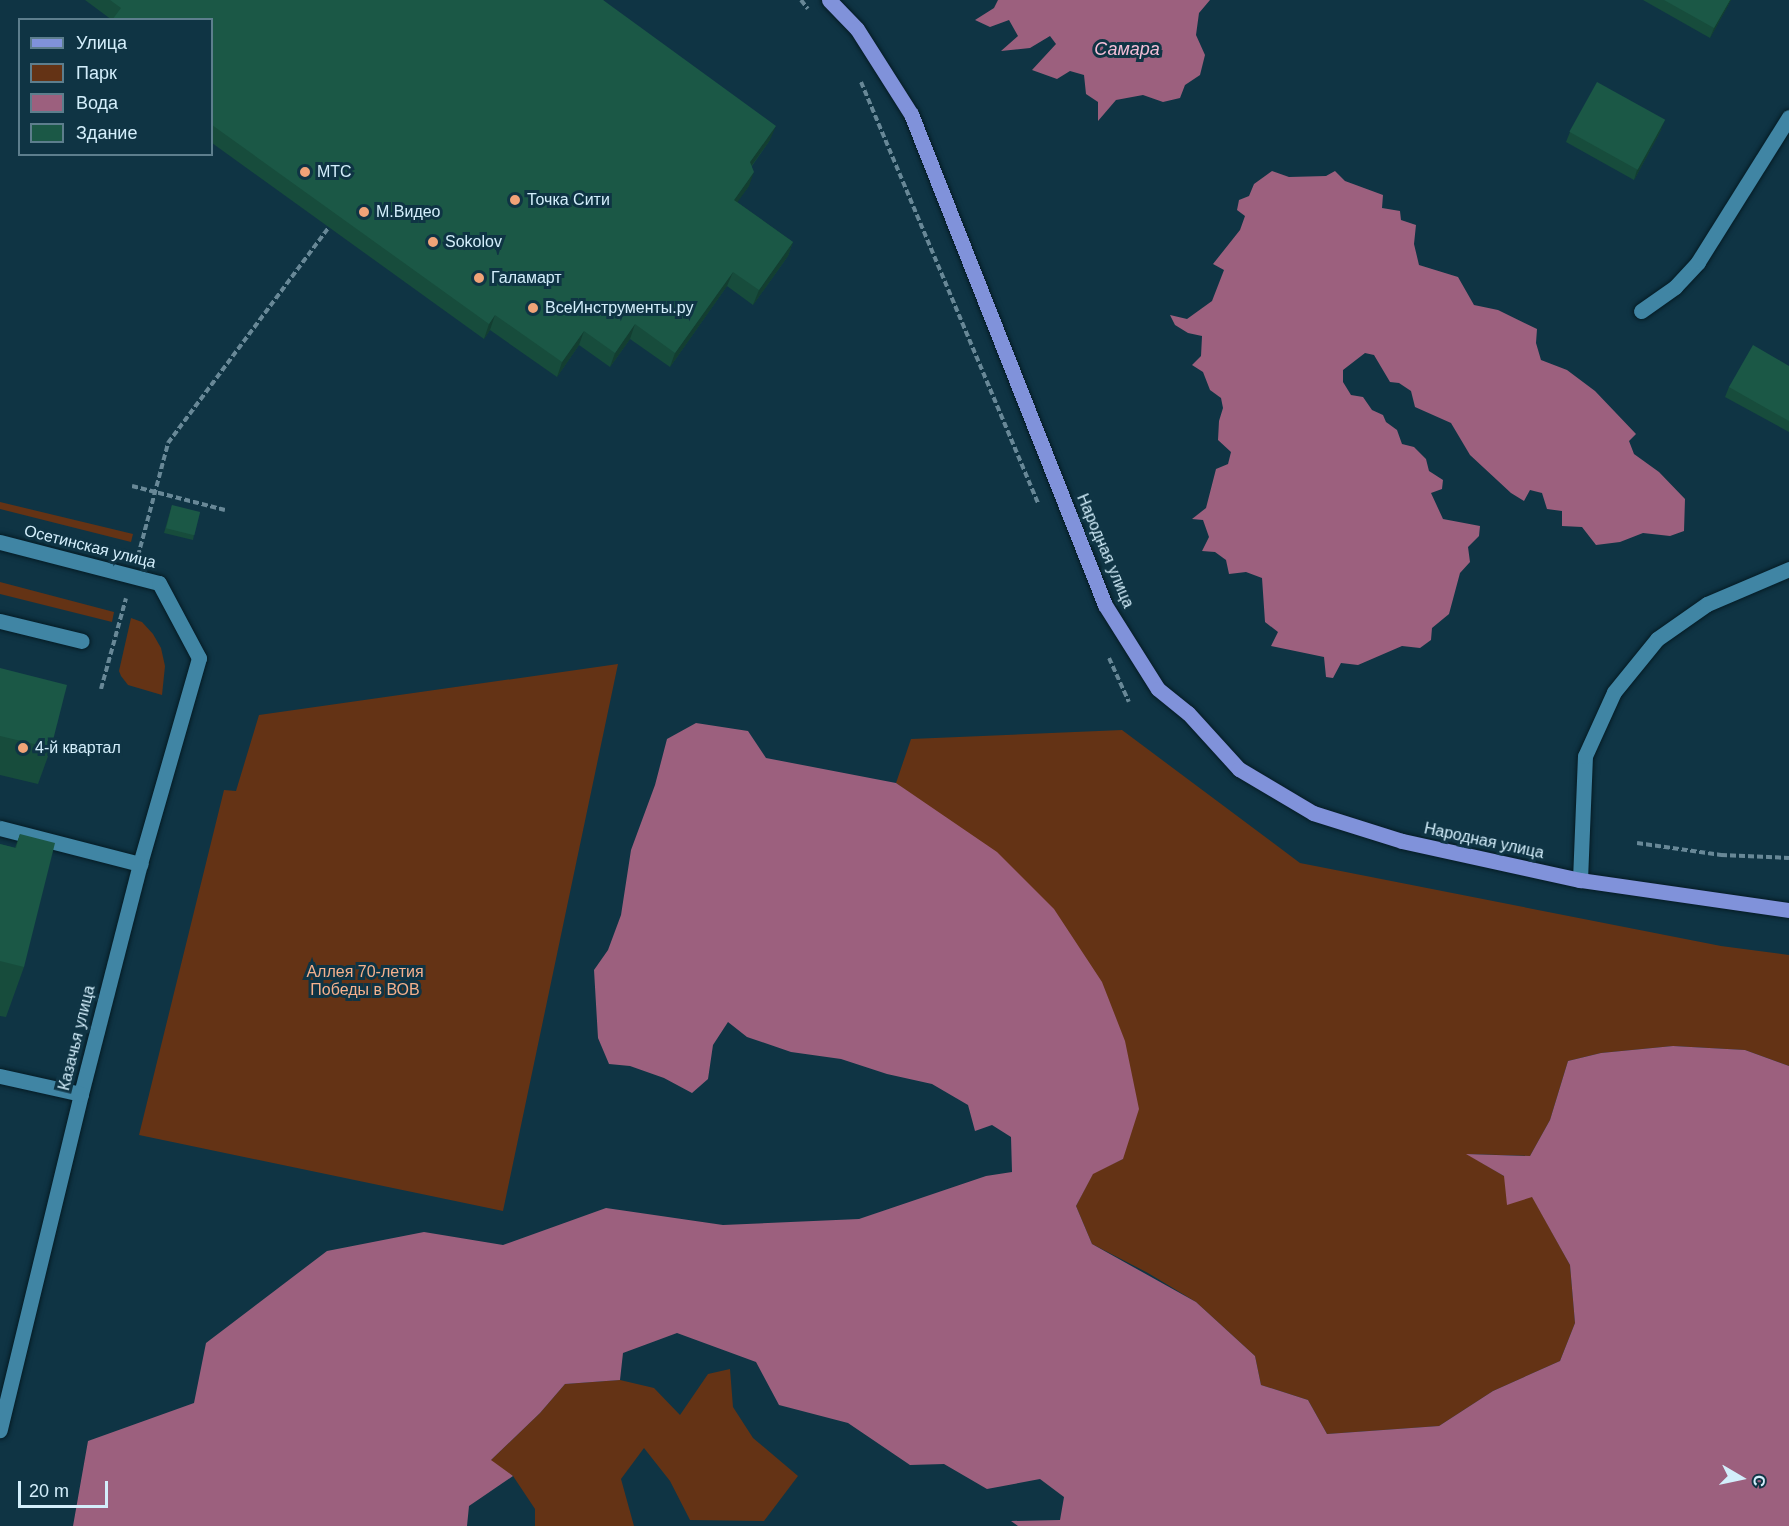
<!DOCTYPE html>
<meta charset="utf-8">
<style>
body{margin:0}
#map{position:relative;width:1789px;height:1526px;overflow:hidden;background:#0f3444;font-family:Helvetica,sans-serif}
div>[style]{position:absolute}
.green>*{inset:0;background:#643315}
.water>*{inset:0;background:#9c607e}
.path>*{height:4px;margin-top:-2px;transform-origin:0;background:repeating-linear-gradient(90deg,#688897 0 6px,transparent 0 9px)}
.roads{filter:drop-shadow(0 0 2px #051b24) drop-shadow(0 0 2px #051b24)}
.minor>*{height:15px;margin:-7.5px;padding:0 7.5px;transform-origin:7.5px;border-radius:7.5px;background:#4085a4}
.major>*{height:15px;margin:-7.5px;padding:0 7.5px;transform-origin:7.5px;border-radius:7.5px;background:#8092da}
.wall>*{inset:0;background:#174c3c}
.shaded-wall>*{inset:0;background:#133e31}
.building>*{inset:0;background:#1b5846;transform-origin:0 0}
.dots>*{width:16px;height:16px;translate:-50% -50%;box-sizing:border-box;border:3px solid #0f3444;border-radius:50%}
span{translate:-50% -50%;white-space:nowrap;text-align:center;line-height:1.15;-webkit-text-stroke:6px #0f3444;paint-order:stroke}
.poi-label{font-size:16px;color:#d3eefb}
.left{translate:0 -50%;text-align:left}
.street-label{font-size:16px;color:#d3eefb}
.park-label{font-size:16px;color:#f5b18d}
.water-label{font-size:18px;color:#f5bfd8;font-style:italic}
.legend{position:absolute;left:18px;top:18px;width:195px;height:138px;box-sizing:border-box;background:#0f3444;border:2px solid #5d7e8d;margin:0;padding:8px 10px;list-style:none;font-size:18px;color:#d3eefb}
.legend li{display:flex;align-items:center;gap:12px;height:30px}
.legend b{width:30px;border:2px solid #5d7e8d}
.north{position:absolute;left:1711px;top:1448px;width:60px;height:60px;-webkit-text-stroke:4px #0f3444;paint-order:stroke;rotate:99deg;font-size:16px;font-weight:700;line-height:24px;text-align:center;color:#d3eefb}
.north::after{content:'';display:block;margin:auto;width:21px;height:27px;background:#d3eefb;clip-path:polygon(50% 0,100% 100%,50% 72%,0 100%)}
.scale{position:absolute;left:18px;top:1481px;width:90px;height:27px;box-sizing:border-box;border:3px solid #d3eefb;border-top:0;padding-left:8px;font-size:18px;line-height:21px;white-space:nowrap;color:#d3eefb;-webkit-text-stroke:4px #0f3444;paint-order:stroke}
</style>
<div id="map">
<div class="green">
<i style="clip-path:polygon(0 502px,133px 534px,131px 542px,0 509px)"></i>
<i style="clip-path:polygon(0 582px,114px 612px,112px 622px,0 594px)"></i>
<i style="clip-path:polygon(131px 618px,142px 622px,153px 634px,161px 648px,165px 666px,162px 695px,128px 685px,121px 676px,119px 671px)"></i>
<i style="clip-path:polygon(618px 664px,503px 1211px,139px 1135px,224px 790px,236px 791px,259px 715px)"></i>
<i style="clip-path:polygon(1122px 730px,1300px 863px,1721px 946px,1789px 955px,1789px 1066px,1745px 1050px,1673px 1046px,1601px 1053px,1568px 1061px,1550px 1120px,1530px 1156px,1467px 1154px,1504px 1176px,1532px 1196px,1570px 1265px,1575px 1323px,1560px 1361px,1493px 1391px,1439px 1426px,1327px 1434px,1308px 1400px,1261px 1385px,1255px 1356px,1196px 1302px,1148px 1273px,1092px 1244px,1076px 1206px,1093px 1173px,1123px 1159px,939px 815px,896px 783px,911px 739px)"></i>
<i style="clip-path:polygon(730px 1369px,733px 1407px,753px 1438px,798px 1476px,764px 1521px,690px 1520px,670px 1481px,644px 1448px,621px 1479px,634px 1526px,535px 1526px,535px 1509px,513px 1476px,490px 1461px,540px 1413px,565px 1384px,620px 1380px,654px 1388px,680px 1415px,708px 1374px)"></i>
</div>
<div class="water">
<i style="clip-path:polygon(998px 0,1210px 0,1199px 13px,1196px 35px,1205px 55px,1200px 75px,1185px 85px,1180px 98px,1163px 102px,1143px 95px,1116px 100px,1098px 121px,1098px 102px,1086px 94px,1084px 75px,1070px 71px,1057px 79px,1032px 70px,1056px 44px,1050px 36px,1030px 48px,1001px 51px,1018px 36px,1009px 20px,990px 27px,975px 20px,994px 8px)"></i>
<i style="clip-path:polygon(1272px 171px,1289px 177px,1326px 176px,1335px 171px,1345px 181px,1383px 195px,1382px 208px,1400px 211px,1401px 220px,1416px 225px,1414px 244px,1419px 265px,1458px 277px,1474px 305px,1498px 310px,1537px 329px,1536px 343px,1541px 360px,1567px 370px,1595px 391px,1636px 434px,1629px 441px,1634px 454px,1659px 472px,1685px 499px,1684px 531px,1670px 536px,1643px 533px,1620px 542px,1596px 545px,1582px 527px,1562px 526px,1562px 511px,1547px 509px,1542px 493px,1530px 490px,1524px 501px,1511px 493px,1470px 455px,1451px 423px,1415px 407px,1411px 391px,1399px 383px,1390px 382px,1374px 355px,1365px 353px,1343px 370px,1343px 382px,1351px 395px,1363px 397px,1372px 410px,1383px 415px,1386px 422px,1397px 430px,1402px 444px,1414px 447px,1426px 459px,1429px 471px,1443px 480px,1442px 489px,1431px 493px,1443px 519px,1480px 526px,1479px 536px,1468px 547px,1470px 562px,1460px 573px,1449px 614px,1432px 628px,1431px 640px,1420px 648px,1402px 646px,1358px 665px,1341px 663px,1333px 678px,1326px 677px,1324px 657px,1271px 646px,1278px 632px,1265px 622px,1262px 578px,1246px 572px,1229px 574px,1226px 560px,1215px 552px,1202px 551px,1209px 537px,1203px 520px,1192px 519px,1206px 508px,1216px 469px,1228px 464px,1231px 452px,1218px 440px,1219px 421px,1223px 408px,1221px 398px,1210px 390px,1203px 372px,1192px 365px,1201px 356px,1202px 336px,1188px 333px,1175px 325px,1170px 315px,1187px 319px,1212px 301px,1224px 270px,1213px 264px,1240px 230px,1245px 216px,1237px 210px,1239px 200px,1249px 196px,1254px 184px)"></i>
<i style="clip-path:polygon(696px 723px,748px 731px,766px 758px,896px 783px,997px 852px,1054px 909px,1102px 982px,1125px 1041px,1139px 1109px,1123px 1159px,1093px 1174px,1076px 1206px,1092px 1244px,1196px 1302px,1255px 1356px,1261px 1385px,1308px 1400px,1327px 1434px,1439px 1426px,1493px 1391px,1560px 1361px,1575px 1323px,1570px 1265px,1532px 1197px,1507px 1205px,1504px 1176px,1466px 1154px,1530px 1156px,1550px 1120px,1568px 1061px,1601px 1053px,1673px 1046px,1745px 1050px,1789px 1066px,1789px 1526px,1018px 1526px,1011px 1521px,1060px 1520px,1064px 1497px,1040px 1479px,987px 1489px,944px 1464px,910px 1465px,848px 1423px,779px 1405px,756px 1362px,677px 1333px,623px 1353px,620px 1380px,565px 1384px,540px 1413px,491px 1460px,513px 1476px,469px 1506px,467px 1526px,73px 1526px,88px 1441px,194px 1403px,206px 1343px,327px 1251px,424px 1232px,503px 1245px,606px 1208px,723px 1225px,859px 1219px,986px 1176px,1012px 1172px,1011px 1137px,992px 1125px,975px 1131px,968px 1105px,932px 1084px,887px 1074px,841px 1059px,791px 1052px,747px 1037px,728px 1022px,713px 1045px,708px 1079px,692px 1093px,664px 1078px,630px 1066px,609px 1064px,598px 1038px,594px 970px,608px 950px,621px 915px,631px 850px,655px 785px,667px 739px)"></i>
</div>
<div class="path">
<i style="left:801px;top:0;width:11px;rotate:52deg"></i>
<i style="left:861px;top:82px;width:458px;rotate:67.2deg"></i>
<i style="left:132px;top:486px;width:96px;rotate:14.5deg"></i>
<i style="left:138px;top:556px;width:117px;rotate:-75.1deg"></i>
<i style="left:168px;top:443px;width:269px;rotate:-53.3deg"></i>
<i style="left:1109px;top:658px;width:48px;rotate:65.6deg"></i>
<i style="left:101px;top:689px;width:94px;rotate:-74.6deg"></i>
<i style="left:1637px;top:843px;width:85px;rotate:8.1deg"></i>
<i style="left:1721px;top:855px;width:68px;rotate:2.5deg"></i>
</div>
<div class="roads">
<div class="minor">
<i style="left:1641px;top:311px;width:42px;rotate:-35.2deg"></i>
<i style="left:1675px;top:287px;width:34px;rotate:-47deg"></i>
<i style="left:1698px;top:262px;width:171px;rotate:-57.9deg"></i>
<i style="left:0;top:542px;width:164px;rotate:14.5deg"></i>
<i style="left:159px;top:583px;width:85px;rotate:61.9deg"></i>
<i style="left:199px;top:658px;width:214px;rotate:106deg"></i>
<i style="left:140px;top:864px;width:237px;rotate:104.4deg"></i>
<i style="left:81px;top:1094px;width:346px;rotate:103.6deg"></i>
<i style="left:0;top:621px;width:84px;rotate:13.7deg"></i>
<i style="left:0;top:828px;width:145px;rotate:14.4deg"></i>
<i style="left:1580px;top:880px;width:124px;rotate:-87.7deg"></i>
<i style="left:1585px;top:756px;width:70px;rotate:-65.6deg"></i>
<i style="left:1614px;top:692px;width:68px;rotate:-50.9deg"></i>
<i style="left:1657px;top:639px;width:61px;rotate:-35deg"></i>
<i style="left:1707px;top:604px;width:89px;rotate:-23.1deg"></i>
<i style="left:0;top:1076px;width:83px;rotate:12.5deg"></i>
</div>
<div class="major">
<i style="left:829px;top:0;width:40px;rotate:46deg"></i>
<i style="left:857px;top:29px;width:101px;rotate:57.6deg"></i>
<i style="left:911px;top:114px;width:528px;rotate:68.44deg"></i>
<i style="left:1105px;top:605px;width:99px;rotate:57.8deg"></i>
<i style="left:1158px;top:689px;width:38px;rotate:39deg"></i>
<i style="left:1188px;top:713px;width:76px;rotate:47.7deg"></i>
<i style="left:1239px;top:769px;width:86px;rotate:30.7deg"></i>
<i style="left:1313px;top:813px;width:93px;rotate:17.5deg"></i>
<i style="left:1402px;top:841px;width:182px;rotate:12.4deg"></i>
<i style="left:1580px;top:880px;width:211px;rotate:8.2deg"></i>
</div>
</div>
<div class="wall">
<i style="clip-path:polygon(85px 0,603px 0,770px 140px,752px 166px,749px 186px,737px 202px,793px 242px,788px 256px,753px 305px,727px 286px,670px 367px,630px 339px,610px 367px,579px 345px,557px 377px,490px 330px,484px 339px,212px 143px,212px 20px,112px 20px)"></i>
<i style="clip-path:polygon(1643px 0,1731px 0,1710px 38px)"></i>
<i style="clip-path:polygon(1661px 130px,1634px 180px,1566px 142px,1570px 132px)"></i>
<i style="clip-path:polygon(1789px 366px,1789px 432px,1725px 397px,1729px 387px)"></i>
<i style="clip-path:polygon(172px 505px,194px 535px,193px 540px,164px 533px)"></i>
<i style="clip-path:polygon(0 668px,51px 748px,38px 784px,0 775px)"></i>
<i style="clip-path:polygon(20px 834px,24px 967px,6px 1017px,0 1016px,0 844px,15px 848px)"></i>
</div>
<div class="shaded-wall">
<i style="clip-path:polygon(1730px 0,1731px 0,1710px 38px,1714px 28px)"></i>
<i style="clip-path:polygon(1665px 120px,1661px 130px,1634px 180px,1637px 170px)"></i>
<i style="clip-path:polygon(776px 126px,770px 140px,744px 176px,750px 162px)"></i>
<i style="clip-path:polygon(754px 172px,749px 186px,729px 214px,734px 200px)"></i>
<i style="clip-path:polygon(793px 242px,788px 256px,753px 305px,759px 290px)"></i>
<i style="clip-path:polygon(733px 272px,727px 286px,670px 367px,675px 353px)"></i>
<i style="clip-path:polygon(495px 315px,490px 330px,484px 339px,489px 324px)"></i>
<i style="clip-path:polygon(635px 324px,630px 339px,610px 367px,615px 353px)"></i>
<i style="clip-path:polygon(584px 331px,579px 345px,557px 377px,562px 362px)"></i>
</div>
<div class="building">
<i style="clip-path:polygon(110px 0,603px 0,776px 126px,750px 162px,754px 172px,734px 200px,793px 242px,759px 290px,733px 272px,675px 353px,635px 324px,615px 353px,584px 331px,562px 362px,495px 315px,489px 324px,212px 125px,212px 20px,112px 20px,121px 8px)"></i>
<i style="clip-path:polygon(1664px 0,1730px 0,1714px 28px)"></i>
<i style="left:1597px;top:82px;width:78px;height:57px;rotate:29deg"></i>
<i style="clip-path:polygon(1753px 345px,1789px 366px,1789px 421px,1729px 387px)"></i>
<i style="left:172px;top:505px;width:29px;height:24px;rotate:14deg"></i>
<i style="clip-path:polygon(0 668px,67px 685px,51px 748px,0 736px)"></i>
<i style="clip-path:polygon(20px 834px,55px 843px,24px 967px,0 961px,0 844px,16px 848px)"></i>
</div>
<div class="dots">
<i style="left:305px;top:172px;background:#f0a378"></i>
<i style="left:515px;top:200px;background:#f0a378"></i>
<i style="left:364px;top:212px;background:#f0a378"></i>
<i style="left:433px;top:242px;background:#f0a378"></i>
<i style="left:479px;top:278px;background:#f0a378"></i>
<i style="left:533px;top:308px;background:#f0a378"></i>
<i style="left:23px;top:748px;background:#f0a378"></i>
</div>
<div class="poi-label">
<span class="left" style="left:317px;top:172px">МТС</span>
<span class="left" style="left:527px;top:200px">Точка Сити</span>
<span class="left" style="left:376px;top:212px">М.Видео</span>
<span class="left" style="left:445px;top:242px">Sokolov</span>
<span class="left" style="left:491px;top:278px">Галамарт</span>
<span class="left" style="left:545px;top:308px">ВсеИнструменты.ру</span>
<span class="left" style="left:35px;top:748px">4-й квартал</span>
</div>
<div class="street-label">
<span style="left:90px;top:547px;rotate:14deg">Осетинская улица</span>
<span style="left:1105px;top:551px;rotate:67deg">Народная улица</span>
<span style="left:1484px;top:841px;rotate:12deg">Народная улица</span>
<span style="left:77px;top:1038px;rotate:-76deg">Казачья улица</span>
</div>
<div class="park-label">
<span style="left:365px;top:981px">Аллея 70-летия<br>Победы в ВОВ</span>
</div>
<div class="water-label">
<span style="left:1127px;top:49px">Самара</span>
</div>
<ul class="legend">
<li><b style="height:8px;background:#8092da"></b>Улица</li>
<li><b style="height:16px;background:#643315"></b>Парк</li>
<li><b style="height:16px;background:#9c607e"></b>Вода</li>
<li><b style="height:16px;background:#1b5846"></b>Здание</li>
</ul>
<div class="north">С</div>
<div class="scale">20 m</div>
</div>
